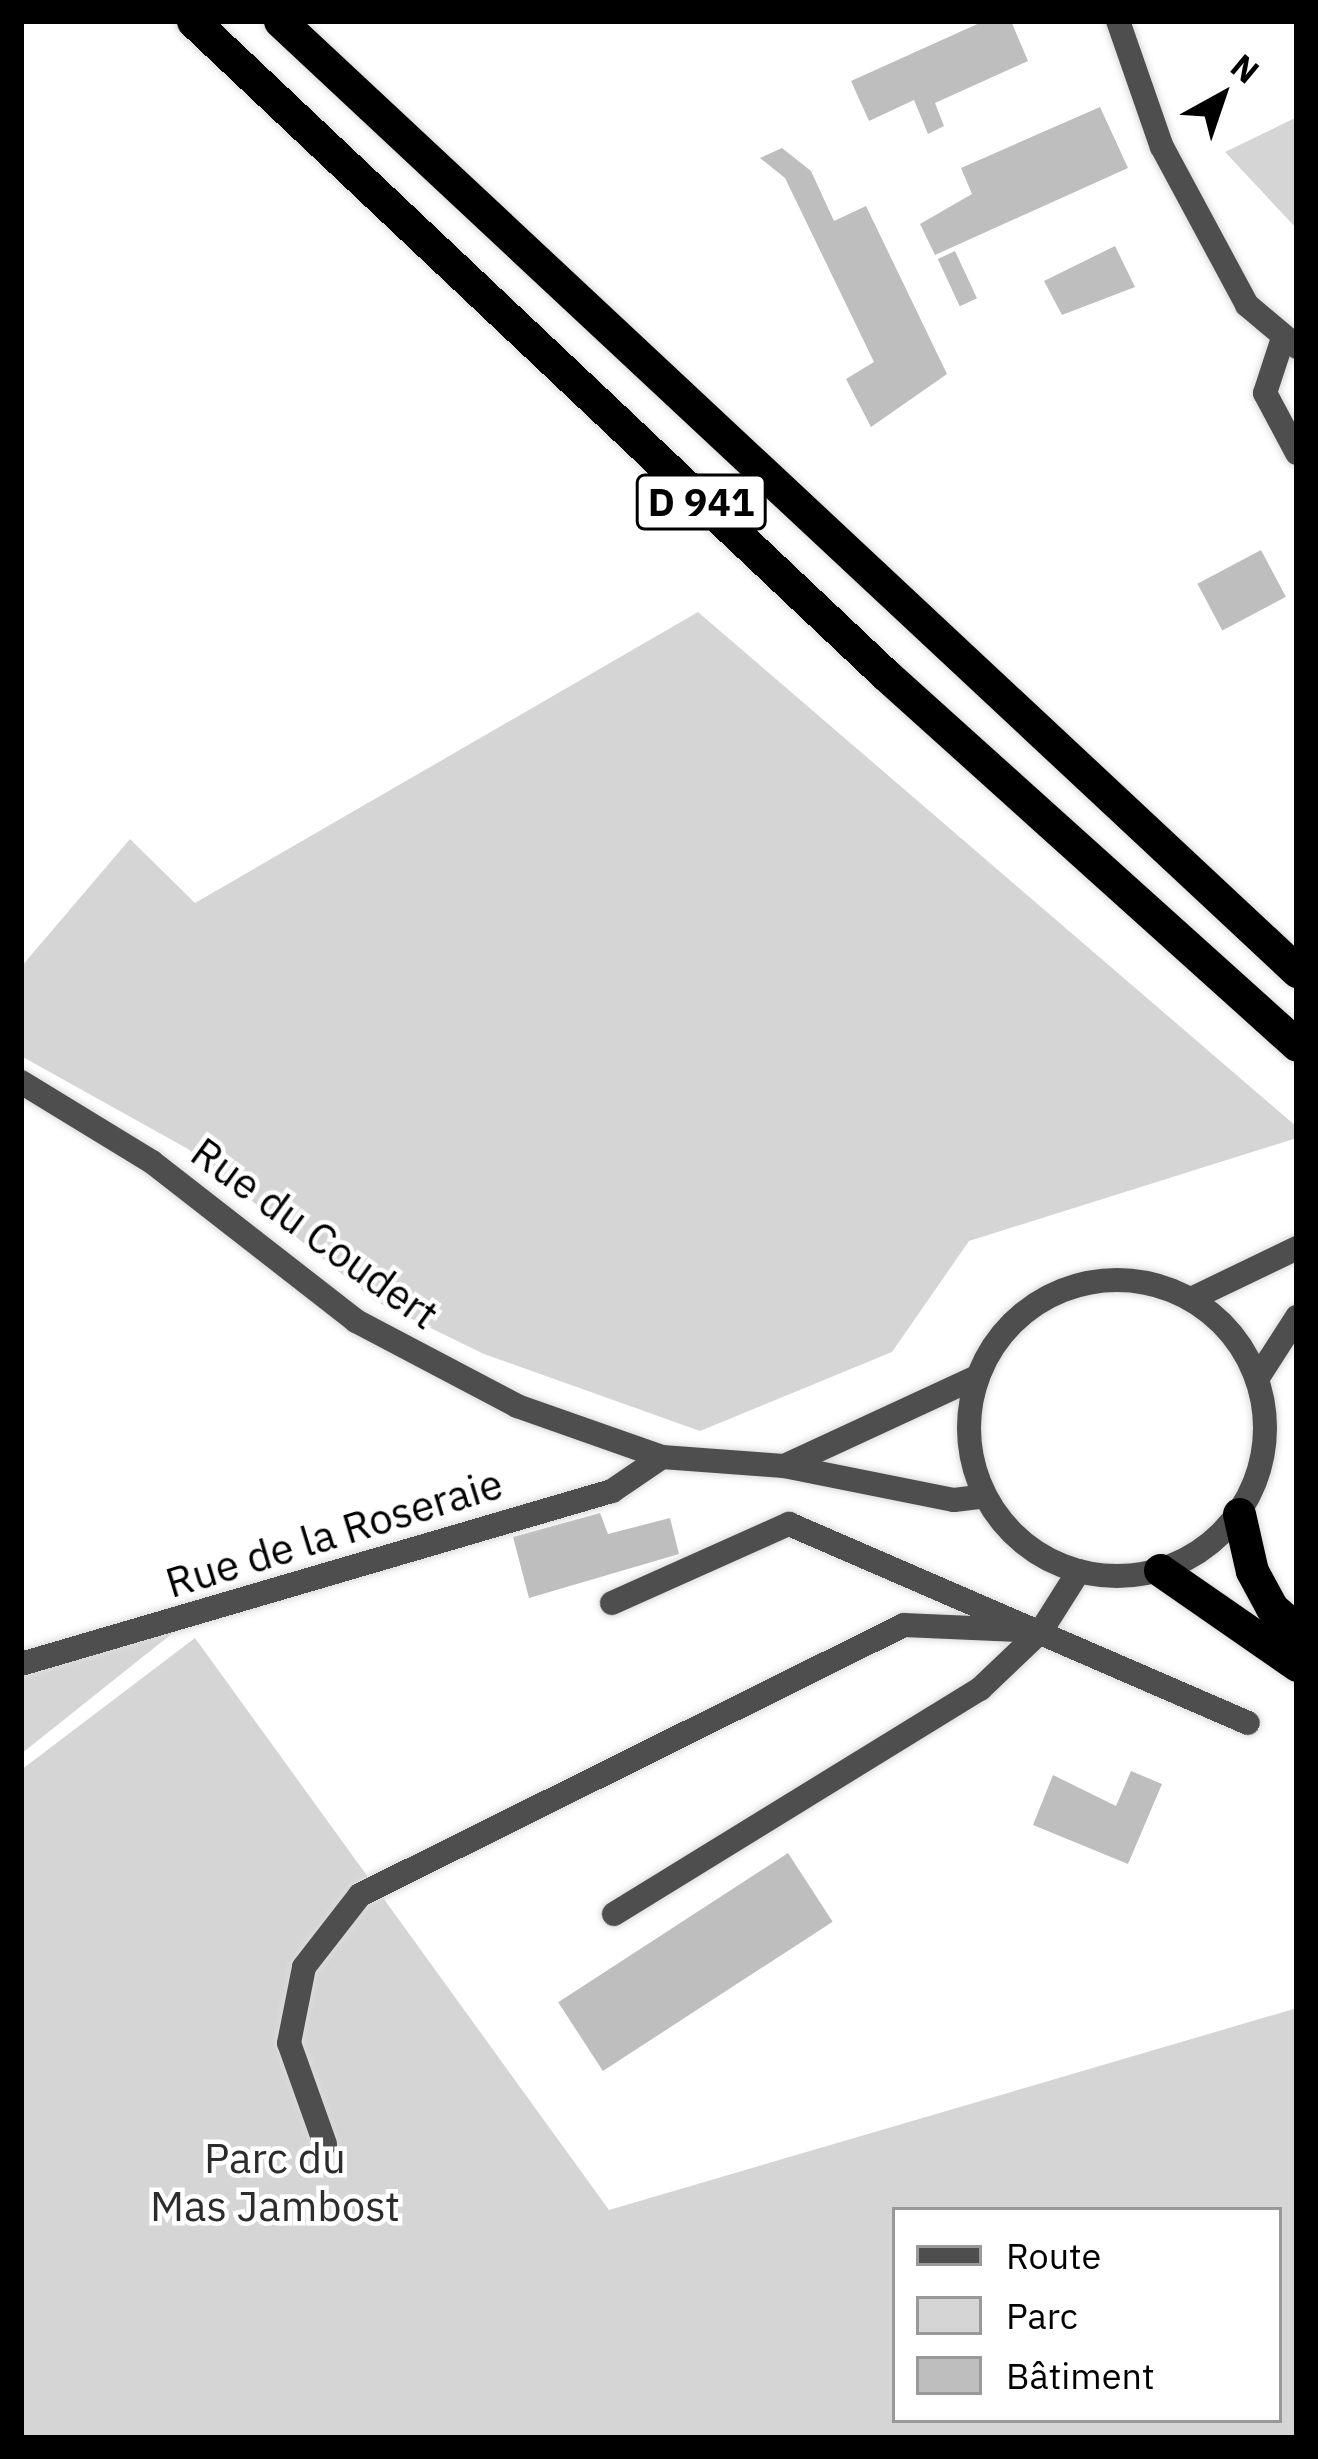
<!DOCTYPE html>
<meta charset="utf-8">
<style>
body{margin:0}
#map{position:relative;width:1318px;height:2459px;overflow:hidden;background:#fff;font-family:"IBM Plex Sans",sans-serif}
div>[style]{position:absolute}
.green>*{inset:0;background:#d5d5d5}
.building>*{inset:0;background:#bebebe;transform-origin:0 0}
.roads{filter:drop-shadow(0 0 3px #dbdbdb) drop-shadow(0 0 3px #dbdbdb)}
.service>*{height:24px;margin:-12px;padding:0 12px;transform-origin:12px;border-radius:12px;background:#4e4e4e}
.minor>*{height:24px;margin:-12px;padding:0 12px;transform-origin:12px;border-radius:12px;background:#4e4e4e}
.tertiary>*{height:24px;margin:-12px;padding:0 12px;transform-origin:12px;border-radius:12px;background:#4e4e4e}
.tertiary>.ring{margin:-12px;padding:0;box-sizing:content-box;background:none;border:24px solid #4e4e4e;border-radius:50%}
.trunk>*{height:33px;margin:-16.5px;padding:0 16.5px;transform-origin:16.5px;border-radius:16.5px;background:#000}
span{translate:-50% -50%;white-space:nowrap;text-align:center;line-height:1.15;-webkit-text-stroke:9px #fff;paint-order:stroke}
.shield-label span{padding:3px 9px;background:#fff;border:3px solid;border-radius:9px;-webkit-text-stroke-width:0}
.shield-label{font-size:39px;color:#000;font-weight:700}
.street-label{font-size:42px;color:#000}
.park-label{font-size:42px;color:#2c2c2c}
.frame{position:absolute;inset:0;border:24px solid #000;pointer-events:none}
.legend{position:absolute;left:892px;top:2207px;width:390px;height:216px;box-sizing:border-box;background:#fff;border:3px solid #999;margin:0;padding:15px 21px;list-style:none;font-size:36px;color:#000}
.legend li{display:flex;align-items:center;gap:24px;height:60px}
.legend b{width:60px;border:3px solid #999}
.north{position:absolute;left:1162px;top:36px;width:120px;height:120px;-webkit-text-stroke:9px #fff;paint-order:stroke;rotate:40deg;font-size:33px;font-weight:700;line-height:48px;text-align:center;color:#000}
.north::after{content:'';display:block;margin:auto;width:42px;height:54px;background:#000;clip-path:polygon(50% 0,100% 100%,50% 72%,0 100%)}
</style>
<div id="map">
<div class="green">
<i style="clip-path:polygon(1297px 117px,1297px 229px,1225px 152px)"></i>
<i style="clip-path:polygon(698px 612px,1297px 1127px,1297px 1138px,969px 1241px,892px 1352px,700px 1431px,484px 1354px,375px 1301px,188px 1149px,21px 1056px,21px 967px,130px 839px,195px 903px)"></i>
<i style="clip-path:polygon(194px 1616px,21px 1754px,21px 1668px)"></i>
<i style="clip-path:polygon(evenodd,195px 1638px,609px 2210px,1297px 2008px,1297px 2438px,21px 2438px,21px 1770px,195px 1638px,895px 2210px,1279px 2210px,1279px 2420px,895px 2420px,895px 2210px)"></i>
</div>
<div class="building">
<i style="clip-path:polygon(984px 21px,1011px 21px,1028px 61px,935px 103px,944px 126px,928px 134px,914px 100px,869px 121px,851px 81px)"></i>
<i style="clip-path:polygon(1100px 107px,1128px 168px,935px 255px,920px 224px,972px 194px,961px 168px)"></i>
<i style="clip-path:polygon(782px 148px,811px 171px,834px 221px,866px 206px,947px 374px,871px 427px,846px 379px,874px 362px,785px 178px,760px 158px)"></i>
<i style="clip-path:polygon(1115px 246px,1135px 287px,1062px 315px,1044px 281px)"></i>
<i style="left:955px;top:251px;width:52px;height:19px;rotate:65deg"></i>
<i style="left:1261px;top:550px;width:53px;height:72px;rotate:62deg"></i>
<i style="clip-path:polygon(600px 1513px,608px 1534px,670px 1518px,679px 1554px,529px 1598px,513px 1537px)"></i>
<i style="clip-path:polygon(1131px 1771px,1162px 1784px,1128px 1864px,1033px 1825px,1053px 1775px,1116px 1806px)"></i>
<i style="left:788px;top:1853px;width:82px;height:274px;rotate:57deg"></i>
</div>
<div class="roads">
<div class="service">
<i style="left:1283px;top:338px;width:58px;rotate:108.1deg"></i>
<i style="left:1265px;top:393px;width:68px;rotate:61.9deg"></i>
<i style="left:612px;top:1603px;width:194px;rotate:-24.1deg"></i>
<i style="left:789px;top:1524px;width:500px;rotate:23.44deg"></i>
<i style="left:614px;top:1914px;width:430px;rotate:-31.6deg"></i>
<i style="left:980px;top:1689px;width:84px;rotate:-43.6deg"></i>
<i style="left:1041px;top:1631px;width:71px;rotate:-57.7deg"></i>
<i style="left:325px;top:2144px;width:107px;rotate:-109.6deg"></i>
<i style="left:289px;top:2043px;width:77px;rotate:-78.8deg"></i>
<i style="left:304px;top:1967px;width:91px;rotate:-52.1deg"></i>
<i style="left:360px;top:1895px;width:607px;rotate:-26.4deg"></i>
<i style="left:904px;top:1625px;width:137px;rotate:2.5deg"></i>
</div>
<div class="minor">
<i style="left:1118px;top:21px;width:133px;rotate:70.8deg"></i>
<i style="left:1162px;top:147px;width:179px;rotate:61.7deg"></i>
<i style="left:1247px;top:305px;width:65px;rotate:40deg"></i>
<i style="left:21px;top:1664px;width:616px;rotate:-16.32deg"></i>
<i style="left:612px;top:1491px;width:60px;rotate:-34.2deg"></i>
</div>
<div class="tertiary">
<i style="left:21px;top:1082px;width:153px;rotate:31.4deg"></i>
<i style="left:152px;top:1162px;width:259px;rotate:37.9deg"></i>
<i style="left:356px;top:1321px;width:182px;rotate:27.8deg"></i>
<i style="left:517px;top:1406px;width:154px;rotate:19.4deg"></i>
<i style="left:662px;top:1457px;width:122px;rotate:4.2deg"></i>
<i style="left:784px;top:1466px;width:173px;rotate:11.3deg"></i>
<i style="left:954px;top:1500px;width:31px;rotate:-7deg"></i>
<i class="ring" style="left:969px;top:1280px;width:272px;height:272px"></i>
<i style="left:1191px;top:1299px;width:118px;rotate:-25.7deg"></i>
<i style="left:1257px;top:1379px;width:74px;rotate:-57.2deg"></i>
<i style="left:784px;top:1466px;width:213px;rotate:-24.8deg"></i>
</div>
<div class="trunk">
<i style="left:193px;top:21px;width:951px;rotate:43.34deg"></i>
<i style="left:885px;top:674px;width:554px;rotate:42deg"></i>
<i style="left:280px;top:21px;width:1392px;rotate:43.05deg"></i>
<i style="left:1239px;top:1514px;width:58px;rotate:77.2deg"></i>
<i style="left:1252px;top:1571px;width:42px;rotate:61.6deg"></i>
<i style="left:1272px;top:1608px;width:33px;rotate:41deg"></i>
<i style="left:1160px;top:1570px;width:167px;rotate:34.7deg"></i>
</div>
</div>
<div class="shield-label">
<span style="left:701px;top:502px">D 941</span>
</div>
<div class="street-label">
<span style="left:315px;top:1233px;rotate:36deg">Rue du Coudert</span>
<span style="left:334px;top:1533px;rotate:-17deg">Rue de la Roseraie</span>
</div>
<div class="park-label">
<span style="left:275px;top:2182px">Parc du<br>Mas Jambost</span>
</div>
<div class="frame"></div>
<ul class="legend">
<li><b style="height:15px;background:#4e4e4e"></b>Route</li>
<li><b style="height:33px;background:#d5d5d5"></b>Parc</li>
<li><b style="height:33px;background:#bebebe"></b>Bâtiment</li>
</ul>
<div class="north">N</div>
</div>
